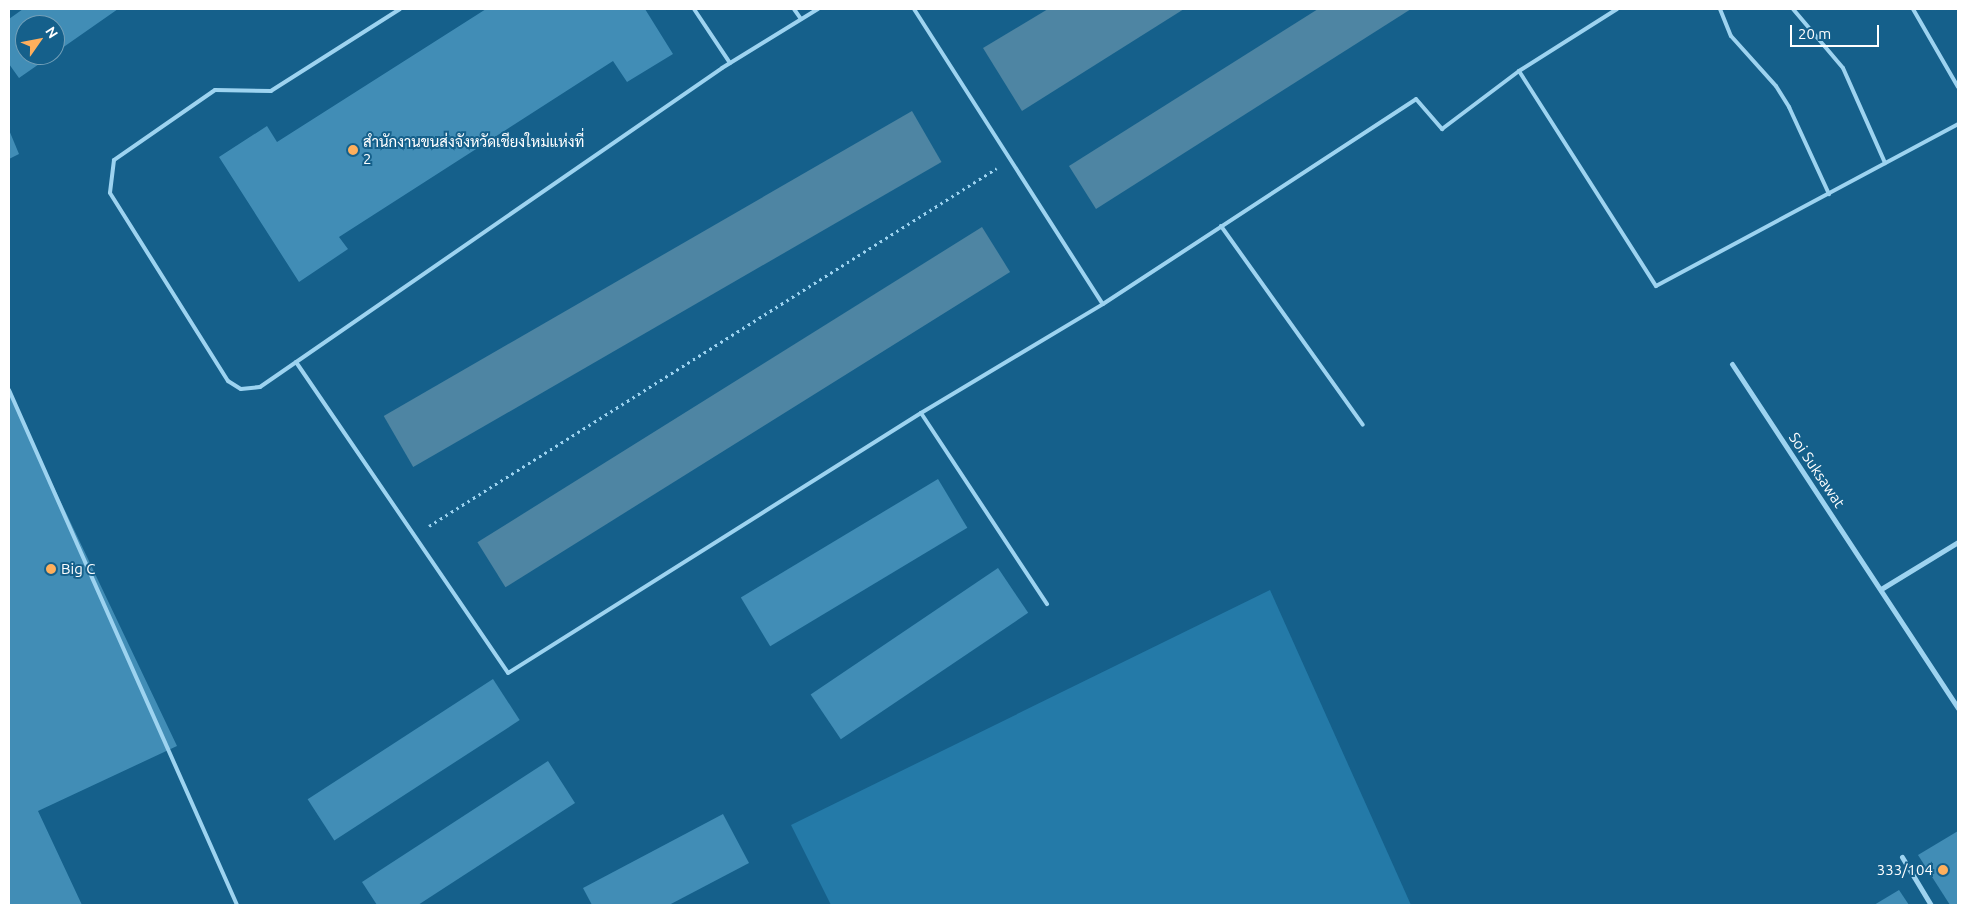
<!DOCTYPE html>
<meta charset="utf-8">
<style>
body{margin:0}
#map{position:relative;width:1967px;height:914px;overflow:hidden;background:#15608b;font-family:Ubuntu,Sarabun,sans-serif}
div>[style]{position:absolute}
.green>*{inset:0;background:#247aa8}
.water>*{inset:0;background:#4e85a3;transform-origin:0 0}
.building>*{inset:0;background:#418db6;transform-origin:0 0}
.path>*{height:3px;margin-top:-1.5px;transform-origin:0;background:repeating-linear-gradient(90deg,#9dd3f0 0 2.5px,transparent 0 6.5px)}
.lane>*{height:4px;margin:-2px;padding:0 2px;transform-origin:2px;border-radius:2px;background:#9dd3f0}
.street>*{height:5px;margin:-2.5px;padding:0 2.5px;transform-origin:2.5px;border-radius:2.5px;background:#9dd3f0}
.dots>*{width:14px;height:14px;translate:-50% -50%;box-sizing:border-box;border:2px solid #15608b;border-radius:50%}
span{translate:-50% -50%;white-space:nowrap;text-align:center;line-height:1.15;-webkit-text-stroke:4px #15608b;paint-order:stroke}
.poi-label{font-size:15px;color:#fff}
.left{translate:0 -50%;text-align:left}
.right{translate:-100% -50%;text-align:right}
.street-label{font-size:15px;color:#fff}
.frame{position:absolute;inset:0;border:10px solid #fff;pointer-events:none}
.north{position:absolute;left:15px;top:15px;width:50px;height:50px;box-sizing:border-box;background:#15608b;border:1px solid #73a0b9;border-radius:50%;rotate:57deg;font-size:14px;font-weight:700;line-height:20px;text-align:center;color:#fff}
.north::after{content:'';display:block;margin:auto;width:18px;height:22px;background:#ffaf5c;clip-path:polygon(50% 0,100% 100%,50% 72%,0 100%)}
.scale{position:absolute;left:1790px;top:25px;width:89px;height:22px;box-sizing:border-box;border:2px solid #fff;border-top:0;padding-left:6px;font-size:15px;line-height:18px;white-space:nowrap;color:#fff;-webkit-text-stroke:4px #15608b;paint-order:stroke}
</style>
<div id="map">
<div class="green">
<i style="clip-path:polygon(1270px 590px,1411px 905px,831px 905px,791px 825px)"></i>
</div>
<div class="water">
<i style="clip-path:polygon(1048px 9px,1184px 9px,1022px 111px,983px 48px)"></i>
<i style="clip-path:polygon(1318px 9px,1411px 9px,1096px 209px,1069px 166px)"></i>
<i style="left:912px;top:111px;width:59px;height:610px;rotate:60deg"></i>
<i style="left:982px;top:227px;width:53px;height:595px;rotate:58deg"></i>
</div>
<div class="building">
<i style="clip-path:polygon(23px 9px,118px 9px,55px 53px,55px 25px,25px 25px,25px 55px,52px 55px,19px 78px,9px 64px,9px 19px)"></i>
<i style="clip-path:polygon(486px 9px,645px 9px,673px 54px,627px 82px,613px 61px,339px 237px,348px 249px,299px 282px,219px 157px,267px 126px,277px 142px)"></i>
<i style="clip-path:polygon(9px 130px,19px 154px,9px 159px)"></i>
<i style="clip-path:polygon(9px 393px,177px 746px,38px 811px,82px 905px,9px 905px)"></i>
<i style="left:938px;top:479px;width:57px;height:230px;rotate:59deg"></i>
<i style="left:998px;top:568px;width:54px;height:226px;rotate:56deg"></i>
<i style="left:493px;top:679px;width:49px;height:221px;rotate:57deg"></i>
<i style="clip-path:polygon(548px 761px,575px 803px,418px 905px,377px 905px,362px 882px)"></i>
<i style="clip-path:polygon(723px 814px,749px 863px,669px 905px,592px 905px,583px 888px)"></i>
<i style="clip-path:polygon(1958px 831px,1958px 905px,1950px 905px,1918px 855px)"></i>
<i style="clip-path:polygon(1899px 890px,1909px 905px,1874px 905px)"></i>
</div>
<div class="path">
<i style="left:429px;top:526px;width:671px;rotate:-32.22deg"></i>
</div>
<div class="lane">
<i style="left:400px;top:9px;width:153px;rotate:147.6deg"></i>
<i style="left:271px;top:91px;width:56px;rotate:-179deg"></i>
<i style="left:215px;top:90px;width:123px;rotate:145.3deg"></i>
<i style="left:114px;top:160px;width:33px;rotate:97deg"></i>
<i style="left:110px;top:193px;width:222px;rotate:57.9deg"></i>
<i style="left:228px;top:381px;width:15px;rotate:32deg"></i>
<i style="left:241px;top:389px;width:19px;rotate:-6deg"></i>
<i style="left:260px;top:387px;width:561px;rotate:-34.62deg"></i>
<i style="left:722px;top:68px;width:113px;rotate:-31.6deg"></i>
<i style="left:694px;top:9px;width:65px;rotate:56.3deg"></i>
<i style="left:794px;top:9px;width:12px;rotate:55deg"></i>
<i style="left:914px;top:9px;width:350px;rotate:57.4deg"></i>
<i style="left:1720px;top:9px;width:29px;rotate:68deg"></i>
<i style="left:1731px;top:36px;width:67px;rotate:48deg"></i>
<i style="left:1776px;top:86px;width:25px;rotate:58deg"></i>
<i style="left:1789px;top:107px;width:96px;rotate:65.3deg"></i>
<i style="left:1793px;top:9px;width:77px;rotate:49.7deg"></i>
<i style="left:1843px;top:68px;width:104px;rotate:66.1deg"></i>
<i style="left:1913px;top:9px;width:90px;rotate:60deg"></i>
<i style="left:1519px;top:71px;width:255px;rotate:57.5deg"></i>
<i style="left:1656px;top:286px;width:343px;rotate:-28.2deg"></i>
<i style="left:1221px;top:226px;width:244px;rotate:54.5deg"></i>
<i style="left:296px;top:362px;width:376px;rotate:55.7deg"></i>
<i style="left:508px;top:673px;width:488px;rotate:-32.2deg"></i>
<i style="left:921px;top:413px;width:212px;rotate:-30.9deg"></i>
<i style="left:1103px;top:304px;width:374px;rotate:-33.2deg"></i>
<i style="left:1416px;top:99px;width:40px;rotate:49deg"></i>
<i style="left:1442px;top:129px;width:96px;rotate:-37deg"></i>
<i style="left:1519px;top:71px;width:116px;rotate:-32.3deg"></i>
<i style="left:9px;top:390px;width:563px;rotate:66.12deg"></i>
<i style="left:921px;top:413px;width:229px;rotate:56.6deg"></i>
</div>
<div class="street">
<i style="left:1732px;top:364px;width:412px;rotate:56.7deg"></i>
<i style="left:1881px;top:589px;width:90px;rotate:-31.4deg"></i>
<i style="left:1902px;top:857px;width:56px;rotate:58.9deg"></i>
</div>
<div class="dots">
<i style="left:353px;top:150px;background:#ffaf5c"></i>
<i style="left:51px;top:569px;background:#ffaf5c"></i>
<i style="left:1943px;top:870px;background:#ffaf5c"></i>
</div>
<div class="poi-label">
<span class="left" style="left:363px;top:150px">สำนักงานขนส่งจังหวัดเชียงใหม่แห่งที่<br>2</span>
<span class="left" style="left:61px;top:569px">Big C</span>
<span class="right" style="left:1933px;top:870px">333/104</span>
</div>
<div class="street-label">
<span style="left:1817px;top:470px;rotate:56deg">Soi Suksawat</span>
</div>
<div class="frame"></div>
<div class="north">N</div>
<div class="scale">20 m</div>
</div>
